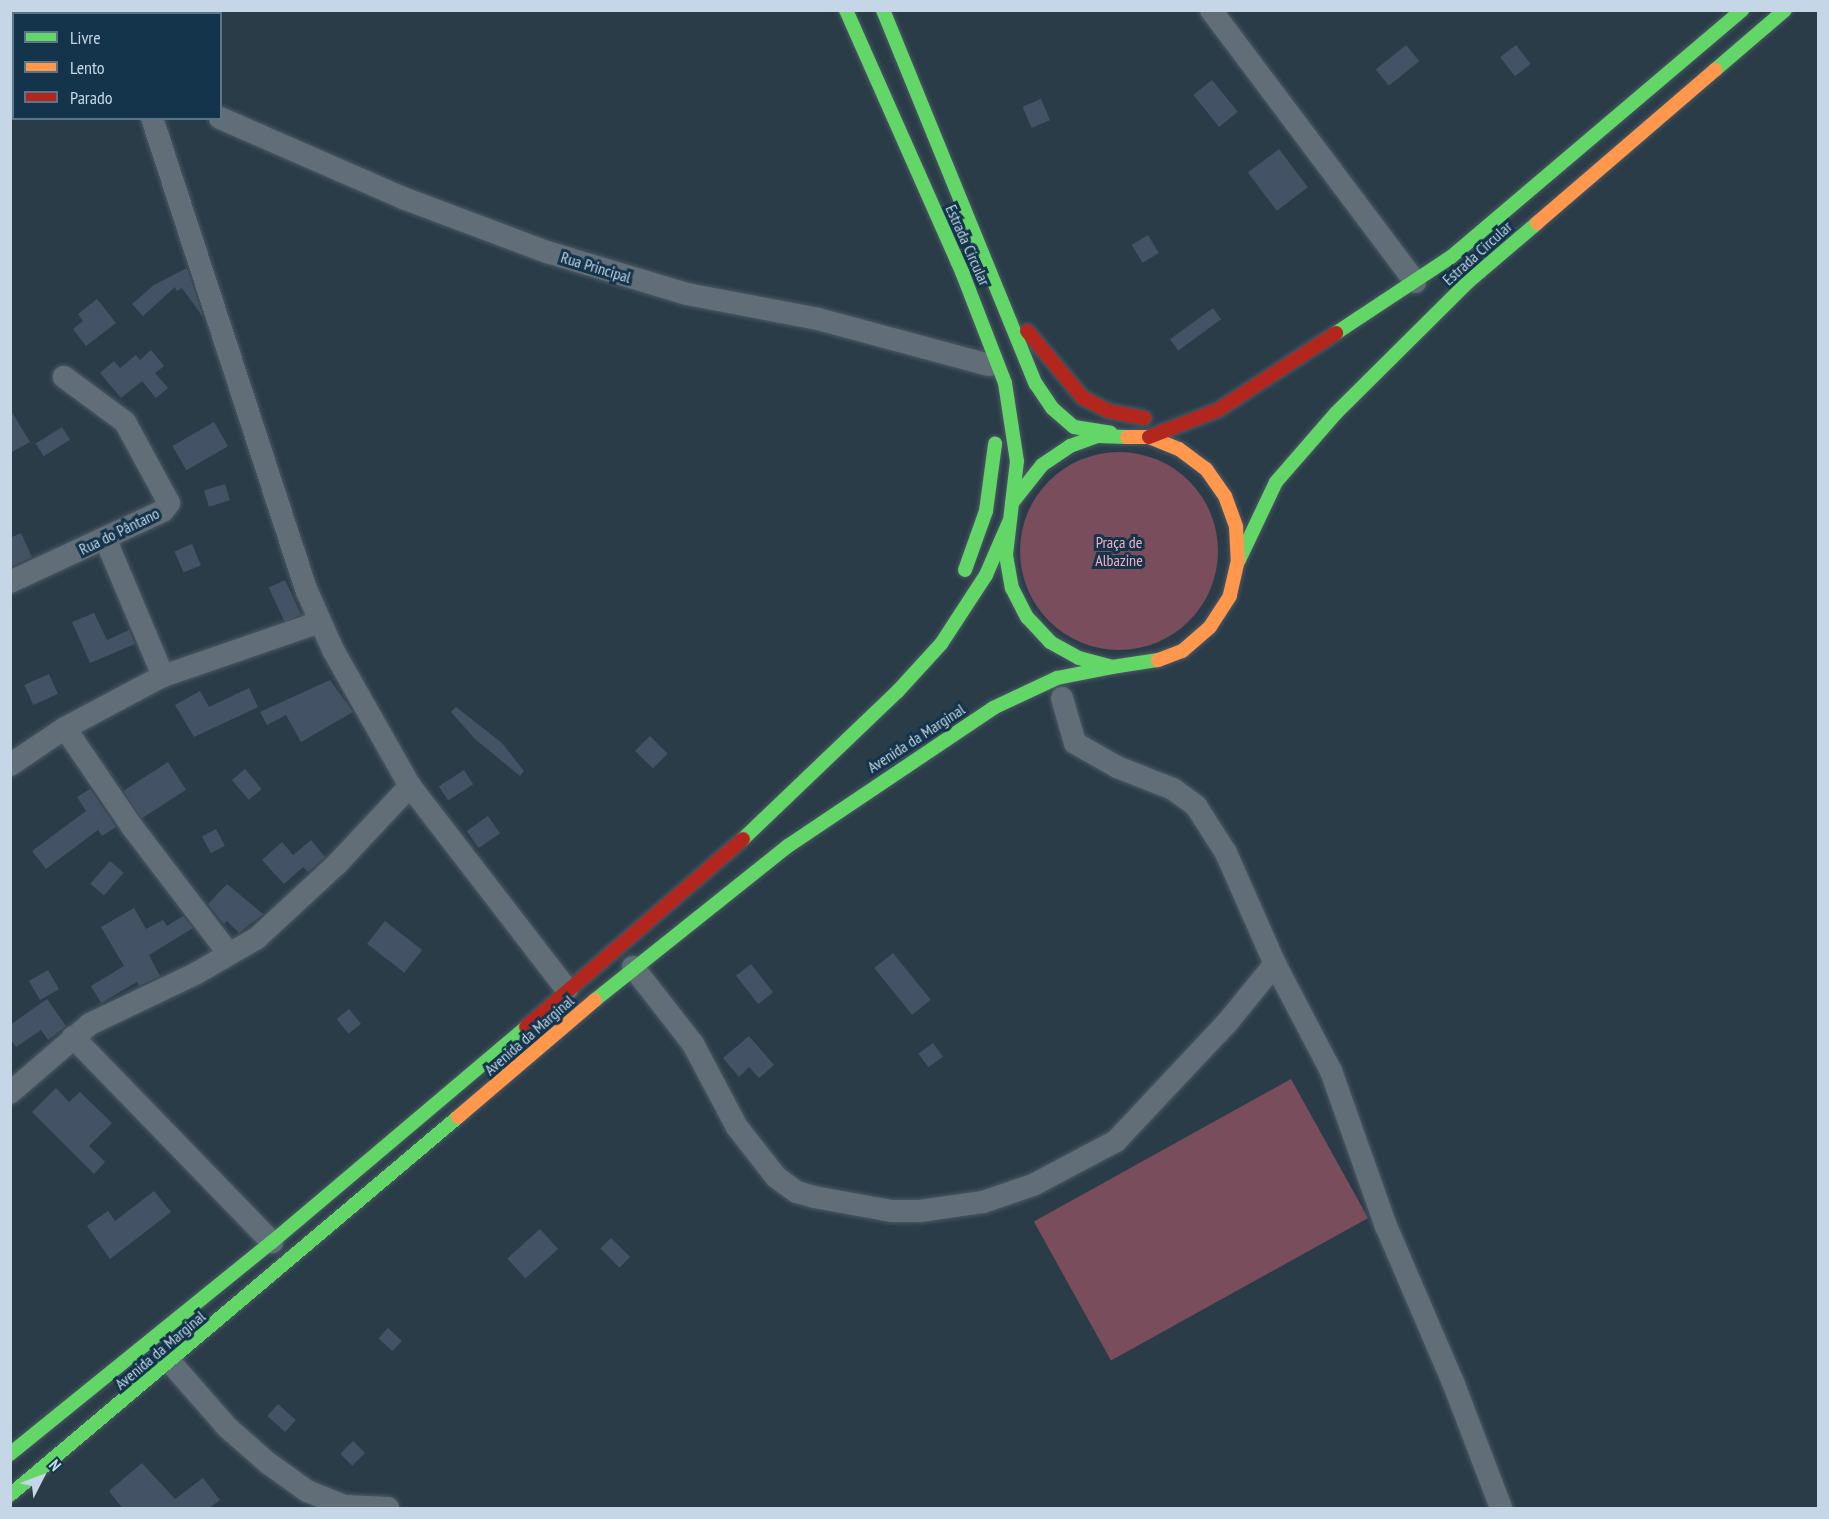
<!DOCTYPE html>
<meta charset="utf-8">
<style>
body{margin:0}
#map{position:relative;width:1829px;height:1519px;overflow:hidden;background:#2b3c49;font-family:"PT Sans Narrow",sans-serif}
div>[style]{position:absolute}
.green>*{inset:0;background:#794d5b;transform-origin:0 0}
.round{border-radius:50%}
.building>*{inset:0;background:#445265;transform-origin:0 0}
.roads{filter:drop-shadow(0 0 2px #4a5964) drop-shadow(0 0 2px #4a5964)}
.street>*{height:22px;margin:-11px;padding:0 11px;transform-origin:11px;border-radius:11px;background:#616e78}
.fast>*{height:14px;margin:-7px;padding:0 7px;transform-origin:7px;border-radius:7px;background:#63d668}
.slow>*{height:14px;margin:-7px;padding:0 7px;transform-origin:7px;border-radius:7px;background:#ff974d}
.jam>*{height:14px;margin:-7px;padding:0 7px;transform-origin:7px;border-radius:7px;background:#b3261e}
span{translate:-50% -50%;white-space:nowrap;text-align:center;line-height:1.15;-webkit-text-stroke:6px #13344b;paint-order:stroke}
.street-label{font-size:16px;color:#c5d7e6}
.park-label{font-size:16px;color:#f7aec0}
.frame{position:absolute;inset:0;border:12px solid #c5d7e6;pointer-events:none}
.legend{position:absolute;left:12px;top:12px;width:210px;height:108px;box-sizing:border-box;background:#13344b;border:2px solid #5a7589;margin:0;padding:8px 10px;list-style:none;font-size:18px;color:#c5d7e6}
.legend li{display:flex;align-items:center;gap:12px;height:30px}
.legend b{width:30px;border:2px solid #5a7589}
.north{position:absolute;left:12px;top:1447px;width:60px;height:60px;-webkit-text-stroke:4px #13344b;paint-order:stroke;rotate:48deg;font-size:16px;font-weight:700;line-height:24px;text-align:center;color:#c5d7e6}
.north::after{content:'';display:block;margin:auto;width:21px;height:27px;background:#c5d7e6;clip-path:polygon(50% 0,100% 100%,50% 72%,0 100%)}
</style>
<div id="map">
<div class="green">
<i class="round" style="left:1020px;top:452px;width:198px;height:198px"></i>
<i style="left:1291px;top:1079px;width:159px;height:294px;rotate:61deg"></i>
</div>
<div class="building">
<i style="left:1406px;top:45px;width:21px;height:39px;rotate:51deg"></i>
<i style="left:1516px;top:45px;width:24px;height:20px;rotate:52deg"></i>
<i style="left:1212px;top:80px;width:41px;height:24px;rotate:51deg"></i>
<i style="left:1041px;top:99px;width:23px;height:20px;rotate:67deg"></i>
<i style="left:1279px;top:149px;width:48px;height:39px;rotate:53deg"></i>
<i style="left:1148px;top:235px;width:21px;height:19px;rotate:59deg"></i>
<i style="clip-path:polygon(187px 268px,203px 317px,182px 288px,177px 291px,175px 287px,143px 316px,132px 304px,154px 285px)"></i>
<i style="clip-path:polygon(97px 299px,116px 323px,86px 346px,73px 329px,83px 321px,78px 314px)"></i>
<i style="left:1213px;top:308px;width:14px;height:53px;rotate:54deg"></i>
<i style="clip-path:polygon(151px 350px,164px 366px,155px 373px,168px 388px,156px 398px,142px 381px,121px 398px,100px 373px,114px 361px,120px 368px,136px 355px,140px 360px)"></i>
<i style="clip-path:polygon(10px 409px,30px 442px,10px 453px)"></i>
<i style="left:214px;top:422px;width:28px;height:48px;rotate:60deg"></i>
<i style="left:62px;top:427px;width:15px;height:31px;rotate:58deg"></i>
<i style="left:225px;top:484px;width:17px;height:22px;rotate:73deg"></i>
<i style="clip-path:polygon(21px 533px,32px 557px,10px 567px,10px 538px)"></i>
<i style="left:192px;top:544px;width:23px;height:19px;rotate:67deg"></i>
<i style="left:285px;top:580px;width:38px;height:18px;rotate:65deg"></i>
<i style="clip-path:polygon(94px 613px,107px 640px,129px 630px,135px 644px,90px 663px,72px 622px)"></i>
<i style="left:49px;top:674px;width:22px;height:27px;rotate:66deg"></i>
<i style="clip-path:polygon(330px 680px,353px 712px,301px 742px,286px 715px,267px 725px,260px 712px)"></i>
<i style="clip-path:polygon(249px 688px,258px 707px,194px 737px,175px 705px,200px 691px,209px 707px)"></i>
<i style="clip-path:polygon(456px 707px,502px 743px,524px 771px,520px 776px,475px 739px,451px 712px)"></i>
<i style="left:650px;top:736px;width:25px;height:21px;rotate:45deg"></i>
<i style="left:168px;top:762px;width:33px;height:53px;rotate:57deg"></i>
<i style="left:245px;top:769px;width:26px;height:17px;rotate:50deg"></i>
<i style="left:464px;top:770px;width:17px;height:30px;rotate:57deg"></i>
<i style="clip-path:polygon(90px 789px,116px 827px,102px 836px,98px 830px,46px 869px,32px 851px,86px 811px,77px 797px)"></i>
<i style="left:488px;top:816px;width:21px;height:26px;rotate:55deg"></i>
<i style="left:216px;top:829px;width:19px;height:16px;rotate:62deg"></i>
<i style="clip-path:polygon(311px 840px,325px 857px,308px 872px,303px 867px,284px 884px,262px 860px,282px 842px,293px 855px)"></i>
<i style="left:110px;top:861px;width:18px;height:30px;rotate:41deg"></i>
<i style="clip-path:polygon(227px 884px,263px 914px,239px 933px,227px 921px,224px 924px,208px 904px)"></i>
<i style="clip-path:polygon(134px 908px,146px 929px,163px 920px,167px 926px,183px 916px,193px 928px,149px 955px,160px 976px,139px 986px,137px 982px,101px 1003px,91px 986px,124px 966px,101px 927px)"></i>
<i style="left:385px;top:921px;width:47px;height:29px;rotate:38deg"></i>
<i style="left:893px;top:953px;width:60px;height:24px;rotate:51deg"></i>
<i style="left:751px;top:964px;width:36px;height:19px;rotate:52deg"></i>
<i style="left:48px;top:970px;width:22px;height:22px;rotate:60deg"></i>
<i style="clip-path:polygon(47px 999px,66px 1026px,48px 1040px,41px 1030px,16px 1047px,10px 1039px,10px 1025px)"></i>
<i style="left:349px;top:1009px;width:19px;height:16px;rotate:51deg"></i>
<i style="clip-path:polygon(749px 1036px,774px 1065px,759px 1078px,749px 1067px,739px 1077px,723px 1058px)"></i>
<i style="left:933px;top:1043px;width:17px;height:18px;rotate:54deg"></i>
<i style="clip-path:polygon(56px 1088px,69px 1102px,80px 1092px,112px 1123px,89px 1146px,105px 1162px,94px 1174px,32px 1112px)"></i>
<i style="clip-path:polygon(154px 1191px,171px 1212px,110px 1259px,87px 1226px,108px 1211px,115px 1221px)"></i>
<i style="left:540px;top:1229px;width:27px;height:44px;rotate:48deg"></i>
<i style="left:611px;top:1238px;width:27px;height:15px;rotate:45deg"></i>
<i style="left:388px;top:1328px;width:19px;height:14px;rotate:43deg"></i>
<i style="left:278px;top:1404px;width:24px;height:16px;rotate:42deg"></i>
<i style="left:353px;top:1441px;width:17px;height:18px;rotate:45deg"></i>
<i style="clip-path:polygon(142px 1463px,175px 1499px,203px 1478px,220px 1500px,208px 1509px,123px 1509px,109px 1491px)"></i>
</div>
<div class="roads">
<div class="street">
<i style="left:1211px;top:10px;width:340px;rotate:53.1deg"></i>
<i style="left:105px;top:14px;width:4px;rotate:-63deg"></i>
<i style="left:10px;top:39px;width:4px;rotate:14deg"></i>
<i style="left:152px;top:118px;width:496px;rotate:71.9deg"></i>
<i style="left:306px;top:589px;width:67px;rotate:66.1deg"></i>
<i style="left:333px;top:650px;width:156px;rotate:60.5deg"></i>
<i style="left:410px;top:786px;width:257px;rotate:52.4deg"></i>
<i style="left:220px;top:118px;width:200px;rotate:23.6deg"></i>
<i style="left:403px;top:198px;width:154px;rotate:20.6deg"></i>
<i style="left:547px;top:252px;width:146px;rotate:16.7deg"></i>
<i style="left:687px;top:294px;width:133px;rotate:10.8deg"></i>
<i style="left:818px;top:319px;width:177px;rotate:15.1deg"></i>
<i style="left:105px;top:538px;width:150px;rotate:67.2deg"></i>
<i style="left:10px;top:582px;width:169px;rotate:-24.9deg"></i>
<i style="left:163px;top:511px;width:10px;rotate:-53deg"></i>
<i style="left:169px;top:503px;width:92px;rotate:-118.5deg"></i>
<i style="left:125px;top:422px;width:76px;rotate:-143.6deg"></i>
<i style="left:1062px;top:698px;width:47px;rotate:73.9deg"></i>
<i style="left:1075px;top:743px;width:48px;rotate:29.7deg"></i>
<i style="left:1117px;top:767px;width:60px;rotate:21.4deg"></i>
<i style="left:1173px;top:789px;width:29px;rotate:36deg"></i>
<i style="left:1196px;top:806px;width:56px;rotate:57.4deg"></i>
<i style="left:1226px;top:853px;width:121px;rotate:66.2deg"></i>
<i style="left:1275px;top:964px;width:121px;rotate:62.4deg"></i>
<i style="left:1331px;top:1071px;width:164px;rotate:70.5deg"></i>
<i style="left:1386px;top:1226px;width:170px;rotate:66.8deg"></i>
<i style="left:1453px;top:1382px;width:135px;rotate:69.1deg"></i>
<i style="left:65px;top:728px;width:121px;rotate:55.8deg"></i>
<i style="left:133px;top:828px;width:158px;rotate:52.7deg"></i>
<i style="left:10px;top:765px;width:66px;rotate:-33.9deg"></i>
<i style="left:65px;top:728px;width:111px;rotate:-28deg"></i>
<i style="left:163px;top:676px;width:166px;rotate:-19deg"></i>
<i style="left:633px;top:967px;width:98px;rotate:52.1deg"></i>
<i style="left:693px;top:1044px;width:94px;rotate:62.1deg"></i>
<i style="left:737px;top:1127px;width:63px;rotate:52deg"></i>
<i style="left:776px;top:1177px;width:26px;rotate:36deg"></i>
<i style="left:797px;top:1192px;width:18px;rotate:16deg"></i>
<i style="left:814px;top:1197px;width:79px;rotate:10.2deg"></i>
<i style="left:892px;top:1211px;width:28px"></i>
<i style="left:920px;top:1211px;width:64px;rotate:-8.1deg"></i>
<i style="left:983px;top:1202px;width:53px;rotate:-18.8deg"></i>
<i style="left:1033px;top:1185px;width:94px;rotate:-27.9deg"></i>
<i style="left:1116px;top:1141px;width:162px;rotate:-46.8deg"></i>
<i style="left:1227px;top:1023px;width:76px;rotate:-50.9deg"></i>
<i style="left:73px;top:1037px;width:286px;rotate:45.9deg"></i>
<i style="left:10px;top:1093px;width:106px;rotate:-40.8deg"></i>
<i style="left:90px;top:1024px;width:116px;rotate:-25.5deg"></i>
<i style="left:195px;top:974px;width:72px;rotate:-30.1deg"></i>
<i style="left:257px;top:938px;width:109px;rotate:-42.8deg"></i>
<i style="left:337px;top:864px;width:107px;rotate:-46.9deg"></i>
<i style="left:171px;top:1363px;width:86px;rotate:48.8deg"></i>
<i style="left:228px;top:1428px;width:53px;rotate:41.2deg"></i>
<i style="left:268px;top:1463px;width:48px;rotate:35.7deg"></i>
<i style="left:307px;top:1491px;width:40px;rotate:22deg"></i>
<i style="left:344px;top:1506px;width:44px;rotate:2.6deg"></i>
</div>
<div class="fast">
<i style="left:846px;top:10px;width:287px;rotate:66.1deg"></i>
<i style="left:962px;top:272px;width:119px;rotate:68.8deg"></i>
<i style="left:1005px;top:383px;width:79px;rotate:81.3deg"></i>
<i style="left:1017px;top:461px;width:95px;rotate:96.7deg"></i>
<i style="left:1006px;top:555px;width:34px;rotate:80deg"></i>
<i style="left:1012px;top:588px;width:33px;rotate:63deg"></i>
<i style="left:1027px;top:617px;width:34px;rotate:47deg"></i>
<i style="left:1050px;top:642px;width:33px;rotate:29deg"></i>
<i style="left:1079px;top:658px;width:34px;rotate:15deg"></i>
<i style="left:1112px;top:667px;width:47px;rotate:-8.7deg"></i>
<i style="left:883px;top:10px;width:404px;rotate:67.8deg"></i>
<i style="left:1036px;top:384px;width:29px;rotate:56deg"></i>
<i style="left:1052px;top:408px;width:29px;rotate:41deg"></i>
<i style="left:1074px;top:427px;width:37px;rotate:9deg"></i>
<i style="left:1715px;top:70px;width:92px;rotate:-40.6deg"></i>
<i style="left:1336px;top:333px;width:138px;rotate:-33.5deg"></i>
<i style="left:1451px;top:257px;width:382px;rotate:-40.3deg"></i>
<i style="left:1012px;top:503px;width:48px;rotate:-51.7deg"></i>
<i style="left:1042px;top:465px;width:34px;rotate:-34deg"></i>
<i style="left:1070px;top:446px;width:30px;rotate:-20deg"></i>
<i style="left:1098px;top:436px;width:29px;rotate:2deg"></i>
<i style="left:1239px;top:560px;width:86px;rotate:-64.6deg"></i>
<i style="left:1276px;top:482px;width:91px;rotate:-49deg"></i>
<i style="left:1336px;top:413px;width:186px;rotate:-44.8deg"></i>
<i style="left:1468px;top:282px;width:91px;rotate:-40.5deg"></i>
<i style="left:965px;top:570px;width:63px;rotate:-70.4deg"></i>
<i style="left:986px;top:511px;width:68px;rotate:-82.3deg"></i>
<i style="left:743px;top:839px;width:213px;rotate:-43.7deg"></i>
<i style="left:897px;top:692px;width:65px;rotate:-47.5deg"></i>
<i style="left:941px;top:644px;width:82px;rotate:-56.9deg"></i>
<i style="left:986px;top:575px;width:58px;rotate:-66.5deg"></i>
<i style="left:595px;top:1000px;width:247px;rotate:-38.6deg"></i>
<i style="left:788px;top:846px;width:247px;rotate:-33.9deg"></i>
<i style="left:993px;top:708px;width:71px;rotate:-25.1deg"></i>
<i style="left:1057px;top:678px;width:56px;rotate:-11.3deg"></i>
<i style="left:10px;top:1454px;width:337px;rotate:-39deg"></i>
<i style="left:272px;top:1242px;width:333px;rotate:-40.2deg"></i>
<i style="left:10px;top:1495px;width:586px;rotate:-40.16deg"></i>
</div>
<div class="slow">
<i style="left:1537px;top:223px;width:235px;rotate:-40.7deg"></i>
<i style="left:1127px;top:437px;width:22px"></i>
<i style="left:1149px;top:437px;width:32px;rotate:22deg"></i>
<i style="left:1179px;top:449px;width:34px;rotate:37deg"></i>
<i style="left:1206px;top:469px;width:33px;rotate:55deg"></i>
<i style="left:1225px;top:496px;width:33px;rotate:70deg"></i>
<i style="left:1236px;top:527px;width:33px;rotate:87deg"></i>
<i style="left:1238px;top:560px;width:37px;rotate:103deg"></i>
<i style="left:1230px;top:596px;width:37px;rotate:123deg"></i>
<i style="left:1210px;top:627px;width:37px;rotate:139deg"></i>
<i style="left:1182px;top:651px;width:26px;rotate:159deg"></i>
<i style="left:458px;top:1117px;width:180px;rotate:-40.5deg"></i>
</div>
<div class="jam">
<i style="left:1027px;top:331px;width:87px;rotate:50.1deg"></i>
<i style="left:1083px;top:398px;width:28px;rotate:27deg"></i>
<i style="left:1108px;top:411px;width:37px;rotate:11deg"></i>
<i style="left:1149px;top:437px;width:74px;rotate:-21.4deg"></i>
<i style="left:1218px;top:410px;width:141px;rotate:-33.1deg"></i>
<i style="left:526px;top:1027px;width:287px;rotate:-40.9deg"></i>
</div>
</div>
<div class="street-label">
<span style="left:968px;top:245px;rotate:66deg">Estrada Circular</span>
<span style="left:1477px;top:253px;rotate:-42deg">Estrada Circular</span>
<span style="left:596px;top:267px;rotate:17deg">Rua Principal</span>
<span style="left:119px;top:531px;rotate:-26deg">Rua do Pântano</span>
<span style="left:916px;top:738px;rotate:-33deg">Avenida da Marginal</span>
<span style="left:529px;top:1035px;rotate:-41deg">Avenida da Marginal</span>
<span style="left:160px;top:1350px;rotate:-40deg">Avenida da Marginal</span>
</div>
<div class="park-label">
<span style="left:1119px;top:551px">Praça de<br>Albazine</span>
</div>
<div class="frame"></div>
<ul class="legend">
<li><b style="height:8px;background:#63d668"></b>Livre</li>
<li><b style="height:8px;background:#ff974d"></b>Lento</li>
<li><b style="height:8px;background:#b3261e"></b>Parado</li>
</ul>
<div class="north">N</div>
</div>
